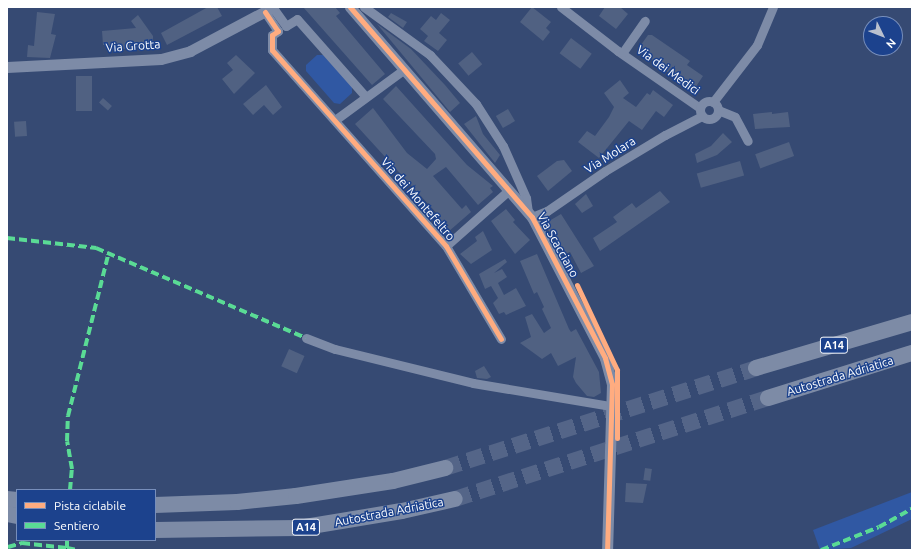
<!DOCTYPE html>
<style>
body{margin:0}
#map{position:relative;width:919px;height:557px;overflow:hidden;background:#364a73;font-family:Ubuntu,sans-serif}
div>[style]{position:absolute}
.green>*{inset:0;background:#3058a3}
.building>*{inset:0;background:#506182;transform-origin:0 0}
.motorway-tunnel>*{height:16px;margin-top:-8px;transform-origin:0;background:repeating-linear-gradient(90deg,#546588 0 16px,transparent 0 24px)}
.minor>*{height:9px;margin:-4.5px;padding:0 4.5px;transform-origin:4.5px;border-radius:4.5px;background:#7d8ba7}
.minor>.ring{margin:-4.5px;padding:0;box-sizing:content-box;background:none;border:9px solid #7d8ba7;border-radius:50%}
.tertiary>*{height:11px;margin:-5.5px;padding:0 5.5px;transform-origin:5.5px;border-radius:5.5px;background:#7d8ba7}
.motorway>*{height:16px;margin:-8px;padding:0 8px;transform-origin:8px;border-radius:8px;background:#7d8ba6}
.quiet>*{height:4px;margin-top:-2px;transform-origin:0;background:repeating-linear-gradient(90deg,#5adb95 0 8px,transparent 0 12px)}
.cycleway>*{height:5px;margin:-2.5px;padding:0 2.5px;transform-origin:2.5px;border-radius:2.5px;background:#ffac80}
span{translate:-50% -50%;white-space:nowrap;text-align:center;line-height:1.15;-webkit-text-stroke:3px #1c428d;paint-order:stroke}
.shield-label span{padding:1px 3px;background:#1c428d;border:1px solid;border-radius:3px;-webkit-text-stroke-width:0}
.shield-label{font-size:11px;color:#fff;font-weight:700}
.street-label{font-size:12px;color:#fff}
.frame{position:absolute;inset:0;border:8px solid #fff;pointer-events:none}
.legend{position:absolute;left:16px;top:489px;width:140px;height:52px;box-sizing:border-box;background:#1c428d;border:1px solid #778ebb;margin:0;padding:5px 7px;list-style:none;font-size:12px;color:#fff}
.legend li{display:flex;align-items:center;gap:8px;height:20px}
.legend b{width:20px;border:1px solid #778ebb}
.north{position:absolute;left:863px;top:16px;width:40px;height:40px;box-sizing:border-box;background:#1c428d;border:1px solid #778ebb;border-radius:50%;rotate:133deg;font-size:11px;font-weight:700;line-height:16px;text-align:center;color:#fff}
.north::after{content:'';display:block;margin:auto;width:14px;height:18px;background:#b9c0ce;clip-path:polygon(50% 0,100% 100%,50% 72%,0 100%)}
</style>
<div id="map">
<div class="green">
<i style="clip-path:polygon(317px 55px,323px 55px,352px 86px,352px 93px,340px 104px,334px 103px,306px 71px,306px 65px)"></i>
<i style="clip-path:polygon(912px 492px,912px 519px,851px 548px,820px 550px,813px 530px)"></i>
</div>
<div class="building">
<i style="clip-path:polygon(208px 7px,217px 7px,222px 16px,167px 45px,161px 33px)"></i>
<i style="clip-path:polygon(303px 7px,335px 7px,340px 13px,336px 16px,385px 74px,372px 85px)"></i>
<i style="clip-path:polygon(532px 7px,551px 22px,546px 28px,550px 32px,543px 41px,520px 22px)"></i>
<i style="clip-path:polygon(605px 7px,620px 7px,628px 14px,616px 29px,599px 16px)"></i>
<i style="clip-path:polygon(37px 12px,55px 14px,51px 34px,56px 35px,50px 58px,27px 57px,28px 45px,34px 46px)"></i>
<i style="clip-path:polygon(391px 13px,407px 22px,403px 28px,388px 17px)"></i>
<i style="clip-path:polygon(441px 13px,450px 20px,439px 33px,447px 40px,438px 51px,424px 41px,428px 36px,420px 29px,431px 16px,436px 20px)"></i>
<i style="clip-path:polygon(138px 15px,153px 36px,153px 47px,139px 51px,138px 48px,109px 50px,108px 45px,103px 45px,102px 31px,136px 28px,131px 21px)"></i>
<i style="clip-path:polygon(377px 24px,411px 49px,445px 85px,460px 103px,450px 112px)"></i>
<i style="clip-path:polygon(648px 35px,652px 35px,690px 61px,687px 65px,703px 76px,693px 91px,666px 71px,669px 64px,663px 68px,638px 49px)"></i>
<i style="left:571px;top:38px;width:26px;height:19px;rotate:37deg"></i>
<i style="left:472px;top:52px;width:16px;height:18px;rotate:50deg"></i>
<i style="clip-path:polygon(236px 55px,255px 73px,234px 94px,222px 79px,233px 70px,227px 63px)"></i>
<i style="left:76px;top:76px;width:16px;height:35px"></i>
<i style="clip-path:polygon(620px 80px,629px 93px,623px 98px,636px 107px,647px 93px,650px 95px,653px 90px,673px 105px,664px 117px,656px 111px,642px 130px,629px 121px,599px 158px,578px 142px,587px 131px,595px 136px,609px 117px,614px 107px,604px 93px)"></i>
<i style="clip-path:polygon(266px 85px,282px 107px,273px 115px,264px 105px,253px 115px,243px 104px)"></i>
<i style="clip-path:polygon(396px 86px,467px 165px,493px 186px,490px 188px,493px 192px,478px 205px,446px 167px,433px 176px,462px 209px,466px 205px,471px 212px,448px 232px,438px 220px,440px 217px,355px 124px,373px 108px,407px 153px,427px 169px,436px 159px,435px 154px,383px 99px)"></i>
<i style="left:103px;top:98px;width:12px;height:6px;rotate:42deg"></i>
<i style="left:508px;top:109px;width:14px;height:14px;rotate:60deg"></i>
<i style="clip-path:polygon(772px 112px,772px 114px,788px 112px,790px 127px,755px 129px,753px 114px)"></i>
<i style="clip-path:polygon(476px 116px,483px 134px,500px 155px,495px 163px,464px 124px)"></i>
<i style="left:26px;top:121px;width:15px;height:12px;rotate:86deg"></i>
<i style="clip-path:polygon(723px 133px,732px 142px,717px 155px,697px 163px,695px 154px,711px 146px)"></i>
<i style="left:789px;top:142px;width:15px;height:36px;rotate:70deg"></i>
<i style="clip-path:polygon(564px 160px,572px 171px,548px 191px,537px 176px,557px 161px)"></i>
<i style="left:740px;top:161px;width:15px;height:45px;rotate:74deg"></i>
<i style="clip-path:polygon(660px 191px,670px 202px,600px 251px,593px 238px,617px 222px,613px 217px,632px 203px,636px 208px)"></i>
<i style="clip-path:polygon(586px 194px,593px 206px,582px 213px,575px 204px)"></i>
<i style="clip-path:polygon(506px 209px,515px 220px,513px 222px,530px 240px,515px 254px,491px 221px)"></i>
<i style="clip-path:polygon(561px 214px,594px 266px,581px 273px,570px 252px,565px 254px,555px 234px,552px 236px,544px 224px)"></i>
<i style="clip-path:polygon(483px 231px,492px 250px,471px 264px,460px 254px,477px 241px,475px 237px)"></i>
<i style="clip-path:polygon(537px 254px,569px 329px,571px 332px,576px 329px,599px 372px,601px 393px,594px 397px,587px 396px,576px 383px,573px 377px,576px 357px,558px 366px,551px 353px,542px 359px,520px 343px,531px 337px,525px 317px,532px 314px,544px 333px,551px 328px,542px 309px,544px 307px,537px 292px,534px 294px,520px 261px)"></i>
<i style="clip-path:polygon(505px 259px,507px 262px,494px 273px,502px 269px,507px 277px,498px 283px,504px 295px,516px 288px,526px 306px,506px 315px,504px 312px,499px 314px,493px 303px,498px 298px,491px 286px,485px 289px,479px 274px)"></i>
<i style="left:289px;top:349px;width:17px;height:19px;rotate:24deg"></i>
<i style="clip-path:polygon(484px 366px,491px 377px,487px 379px,477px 378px,475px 371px)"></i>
<i style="left:645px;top:468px;width:7px;height:12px;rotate:8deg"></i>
<i style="clip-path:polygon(626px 483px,647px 484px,643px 503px,625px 502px)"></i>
</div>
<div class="motorway-tunnel">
<i style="left:445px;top:468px;width:327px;rotate:-17.8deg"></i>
<i style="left:455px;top:499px;width:329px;rotate:-17.9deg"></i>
</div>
<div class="minor">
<i style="left:364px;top:7px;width:82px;rotate:36deg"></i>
<i style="left:430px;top:55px;width:67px;rotate:46.8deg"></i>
<i style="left:476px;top:104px;width:50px;rotate:57.3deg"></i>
<i style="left:503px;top:146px;width:57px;rotate:66.1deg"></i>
<i style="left:526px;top:198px;width:15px;rotate:82deg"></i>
<i style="left:561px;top:7px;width:72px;rotate:37.7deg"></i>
<i style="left:618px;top:51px;width:100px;rotate:34.8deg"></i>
<i style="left:273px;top:8px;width:22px;rotate:54deg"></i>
<i style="left:286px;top:26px;width:13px;rotate:-32deg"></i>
<i style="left:297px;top:19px;width:104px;rotate:48.5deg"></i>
<i style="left:265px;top:12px;width:23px;rotate:56deg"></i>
<i style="left:278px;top:31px;width:7px;rotate:146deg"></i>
<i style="left:272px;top:35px;width:15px;rotate:90deg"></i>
<i style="left:272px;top:50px;width:262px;rotate:48.4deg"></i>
<i style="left:446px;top:246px;width:108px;rotate:59.4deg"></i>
<i style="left:623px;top:52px;width:38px;rotate:-55deg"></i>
<i class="ring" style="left:700px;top:101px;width:9px;height:9px"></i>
<i style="left:713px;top:102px;width:72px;rotate:-52.3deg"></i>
<i style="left:757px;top:45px;width:41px;rotate:-67.2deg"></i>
<i style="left:718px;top:110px;width:18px;rotate:22deg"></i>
<i style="left:735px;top:117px;width:27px;rotate:62deg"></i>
<i style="left:335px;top:120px;width:84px;rotate:-36.3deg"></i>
<i style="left:532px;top:217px;width:16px;rotate:-22deg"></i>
<i style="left:547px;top:211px;width:70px;rotate:-34.6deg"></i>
<i style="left:605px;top:171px;width:70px;rotate:-31deg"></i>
<i style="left:665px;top:135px;width:42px;rotate:-27.2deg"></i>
<i style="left:446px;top:246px;width:84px;rotate:-41.6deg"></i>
<i style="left:306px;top:338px;width:31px;rotate:21deg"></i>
<i style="left:335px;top:349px;width:142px;rotate:13.8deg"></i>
<i style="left:473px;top:383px;width:140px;rotate:9.5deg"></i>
</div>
<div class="tertiary">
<i style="left:350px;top:7px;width:278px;rotate:49.1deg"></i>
<i style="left:532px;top:217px;width:159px;rotate:62.6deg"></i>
<i style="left:605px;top:358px;width:27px;rotate:75deg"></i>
<i style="left:612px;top:384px;width:166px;rotate:91.7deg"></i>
<i style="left:7px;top:67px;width:154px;rotate:-3deg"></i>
<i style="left:161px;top:59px;width:30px;rotate:-15deg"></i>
<i style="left:190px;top:51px;width:94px;rotate:-27.9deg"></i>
</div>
<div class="motorway">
<i style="left:756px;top:368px;width:163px;rotate:-16.4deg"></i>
<i style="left:768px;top:398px;width:151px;rotate:-17.4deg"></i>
<i style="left:7px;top:499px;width:10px;rotate:6deg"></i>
<i style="left:155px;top:505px;width:82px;rotate:-2.1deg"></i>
<i style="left:237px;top:502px;width:59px;rotate:-5.8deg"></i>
<i style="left:296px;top:496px;width:98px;rotate:-8.8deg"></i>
<i style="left:393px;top:481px;width:54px;rotate:-14deg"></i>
<i style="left:7px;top:514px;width:10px;rotate:11deg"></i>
<i style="left:155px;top:530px;width:144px;rotate:-0.8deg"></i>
<i style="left:299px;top:528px;width:104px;rotate:-9.4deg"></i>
<i style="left:402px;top:511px;width:54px;rotate:-12.8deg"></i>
</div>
<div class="quiet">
<i style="left:7px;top:238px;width:90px;rotate:6.4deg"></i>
<i style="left:96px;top:248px;width:228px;rotate:23.2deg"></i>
<i style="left:70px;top:490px;width:21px;rotate:-85deg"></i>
<i style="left:72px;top:469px;width:28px;rotate:-100deg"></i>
<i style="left:67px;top:441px;width:25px;rotate:-88deg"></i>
<i style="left:68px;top:416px;width:169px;rotate:-76deg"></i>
<i style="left:67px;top:540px;width:8px;rotate:90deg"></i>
<i style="left:67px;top:548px;width:10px;rotate:11deg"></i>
<i style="left:8px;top:547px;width:15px;rotate:-16deg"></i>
<i style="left:22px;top:543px;width:45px;rotate:6.3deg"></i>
<i style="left:821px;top:550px;width:62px;rotate:-21.6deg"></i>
<i style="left:879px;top:527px;width:38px;rotate:-29deg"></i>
</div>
<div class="cycleway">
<i style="left:350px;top:7px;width:278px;rotate:49.1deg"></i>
<i style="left:532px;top:217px;width:159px;rotate:62.6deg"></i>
<i style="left:605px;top:358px;width:27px;rotate:75deg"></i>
<i style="left:612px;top:384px;width:166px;rotate:91.7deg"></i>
<i style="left:265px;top:12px;width:23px;rotate:56deg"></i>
<i style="left:278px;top:31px;width:7px;rotate:146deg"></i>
<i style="left:272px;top:35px;width:15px;rotate:90deg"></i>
<i style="left:272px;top:50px;width:262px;rotate:48.4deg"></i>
<i style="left:446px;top:246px;width:108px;rotate:59.4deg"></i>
<i style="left:577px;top:285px;width:94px;rotate:64.8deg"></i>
<i style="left:617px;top:370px;width:68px;rotate:90deg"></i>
</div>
<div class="shield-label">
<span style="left:834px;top:345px">A14</span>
<span style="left:306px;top:527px">A14</span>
</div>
<div class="street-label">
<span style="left:133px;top:46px;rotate:-4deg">Via Grotta</span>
<span style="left:668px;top:70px;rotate:36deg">Via dei Medici</span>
<span style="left:610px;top:155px;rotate:-32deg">Via Molara</span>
<span style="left:418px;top:199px;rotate:49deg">Via dei Montefeltro</span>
<span style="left:558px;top:245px;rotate:61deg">Via Scacciano</span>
<span style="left:840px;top:376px;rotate:-17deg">Autostrada Adriatica</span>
<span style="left:389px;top:512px;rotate:-11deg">Autostrada Adriatica</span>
</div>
<div class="frame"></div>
<ul class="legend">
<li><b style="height:5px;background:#ffac80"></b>Pista ciclabile</li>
<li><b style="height:5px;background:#5adb95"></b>Sentiero</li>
</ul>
<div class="north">N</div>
</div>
